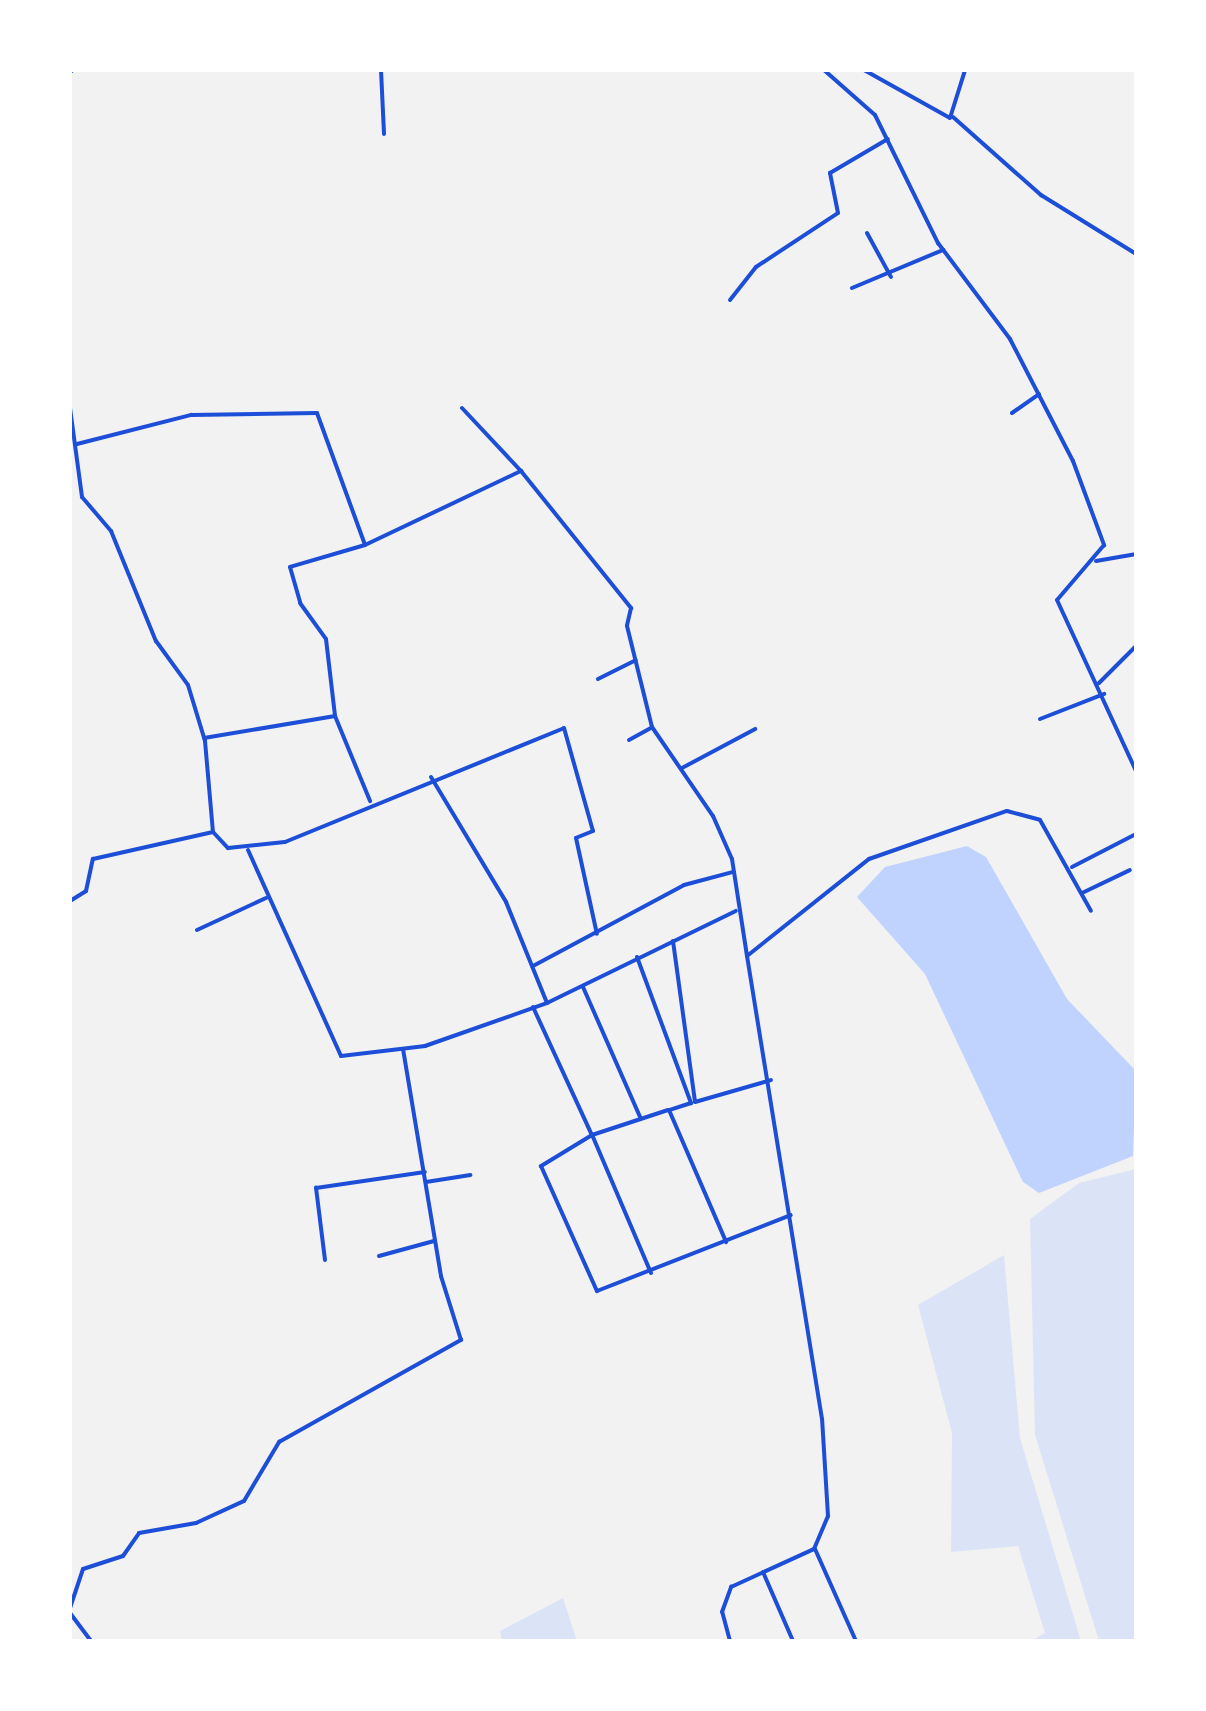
<!DOCTYPE html>
<style>
body{margin:0}
#map{position:relative;width:1206px;height:1711px;overflow:hidden;background:#f2f2f2;font-family:"Exo 2",sans-serif}
div>[style]{position:absolute}
.green>*{inset:0;background:#dbe4f7}
.water>*{inset:0;background:#bfd3fe}
.minor>*{height:4px;margin:-2px;padding:0 2px;transform-origin:2px;border-radius:2px;background:#1d4ed8}
span{translate:-50% -50%;white-space:nowrap;text-align:center;line-height:1.15;-webkit-text-stroke:8px #fff;paint-order:stroke}
.frame{position:absolute;inset:0;border:72px solid #fff;pointer-events:none}
</style>
<div id="map">
<div class="green">
<i style="clip-path:polygon(1136px 1169px,1136px 1641px,1099px 1641px,1035px 1435px,1030px 1219px,1079px 1183px)"></i>
<i style="clip-path:polygon(1004px 1255px,1020px 1438px,1081px 1641px,1031px 1641px,1045px 1633px,1018px 1546px,951px 1552px,952px 1433px,918px 1305px)"></i>
<i style="clip-path:polygon(563px 1598px,577px 1641px,502px 1641px,500px 1631px)"></i>
</div>
<div class="water">
<i style="clip-path:polygon(967px 846px,986px 857px,1067px 999px,1136px 1071px,1133px 1156px,1039px 1193px,1023px 1182px,925px 974px,857px 897px,885px 867px)"></i>
</div>
<div class="minor">
<i style="left:381px;top:70px;width:64px;rotate:87.3deg"></i>
<i style="left:824px;top:70px;width:68px;rotate:41.4deg"></i>
<i style="left:875px;top:115px;width:143px;rotate:63.8deg"></i>
<i style="left:938px;top:243px;width:120px;rotate:53.1deg"></i>
<i style="left:1010px;top:339px;width:137px;rotate:62.7deg"></i>
<i style="left:1073px;top:461px;width:90px;rotate:69.7deg"></i>
<i style="left:1104px;top:545px;width:72px;rotate:130.5deg"></i>
<i style="left:1057px;top:600px;width:188px;rotate:65.2deg"></i>
<i style="left:864px;top:70px;width:98px;rotate:29.2deg"></i>
<i style="left:950px;top:118px;width:50px;rotate:-72.6deg"></i>
<i style="left:70px;top:72px;width:4px;rotate:-34deg"></i>
<i style="left:953px;top:117px;width:118px;rotate:41.6deg"></i>
<i style="left:1041px;top:195px;width:112px;rotate:31.8deg"></i>
<i style="left:867px;top:233px;width:50px;rotate:61.4deg"></i>
<i style="left:852px;top:288px;width:99px;rotate:-22.7deg"></i>
<i style="left:730px;top:300px;width:42px;rotate:-51.8deg"></i>
<i style="left:756px;top:267px;width:98px;rotate:-33.4deg"></i>
<i style="left:838px;top:213px;width:41px;rotate:-101.3deg"></i>
<i style="left:830px;top:173px;width:67px;rotate:-30.4deg"></i>
<i style="left:70px;top:408px;width:90px;rotate:82.3deg"></i>
<i style="left:82px;top:497px;width:45px;rotate:49.5deg"></i>
<i style="left:111px;top:531px;width:119px;rotate:67.8deg"></i>
<i style="left:156px;top:641px;width:54px;rotate:54deg"></i>
<i style="left:188px;top:685px;width:59px;rotate:73.1deg"></i>
<i style="left:205px;top:741px;width:91px;rotate:85deg"></i>
<i style="left:213px;top:832px;width:22px;rotate:47deg"></i>
<i style="left:228px;top:848px;width:57px;rotate:-6deg"></i>
<i style="left:285px;top:842px;width:301px;rotate:-22.2deg"></i>
<i style="left:564px;top:728px;width:107px;rotate:74.3deg"></i>
<i style="left:593px;top:831px;width:18px;rotate:158deg"></i>
<i style="left:576px;top:838px;width:98px;rotate:77.7deg"></i>
<i style="left:462px;top:408px;width:86px;rotate:46.9deg"></i>
<i style="left:1012px;top:413px;width:33px;rotate:-35deg"></i>
<i style="left:77px;top:444px;width:118px;rotate:-14.3deg"></i>
<i style="left:191px;top:415px;width:126px;rotate:-0.9deg"></i>
<i style="left:317px;top:413px;width:140px;rotate:70deg"></i>
<i style="left:365px;top:545px;width:173px;rotate:-25.4deg"></i>
<i style="left:521px;top:471px;width:176px;rotate:51.2deg"></i>
<i style="left:631px;top:608px;width:18px;rotate:103deg"></i>
<i style="left:627px;top:626px;width:104px;rotate:76.1deg"></i>
<i style="left:365px;top:545px;width:78px;rotate:163.7deg"></i>
<i style="left:290px;top:567px;width:37px;rotate:74deg"></i>
<i style="left:300px;top:603px;width:44px;rotate:54.2deg"></i>
<i style="left:326px;top:639px;width:78px;rotate:83.3deg"></i>
<i style="left:335px;top:716px;width:92px;rotate:67.6deg"></i>
<i style="left:1096px;top:561px;width:41px;rotate:-9.9deg"></i>
<i style="left:598px;top:679px;width:42px;rotate:-26.6deg"></i>
<i style="left:1099px;top:683px;width:52px;rotate:-45deg"></i>
<i style="left:1040px;top:719px;width:69px;rotate:-21.3deg"></i>
<i style="left:204px;top:738px;width:133px;rotate:-9.5deg"></i>
<i style="left:629px;top:740px;width:26px;rotate:-29deg"></i>
<i style="left:652px;top:727px;width:108px;rotate:55.6deg"></i>
<i style="left:713px;top:816px;width:47px;rotate:66.2deg"></i>
<i style="left:732px;top:859px;width:98px;rotate:81.2deg"></i>
<i style="left:747px;top:956px;width:156px;rotate:-38.5deg"></i>
<i style="left:869px;top:859px;width:146px;rotate:-19.2deg"></i>
<i style="left:1007px;top:811px;width:34px;rotate:15deg"></i>
<i style="left:1040px;top:820px;width:104px;rotate:60.7deg"></i>
<i style="left:682px;top:768px;width:83px;rotate:-28.1deg"></i>
<i style="left:431px;top:777px;width:146px;rotate:59deg"></i>
<i style="left:506px;top:902px;width:109px;rotate:67.9deg"></i>
<i style="left:248px;top:850px;width:226px;rotate:65.7deg"></i>
<i style="left:341px;top:1056px;width:85px;rotate:-6.8deg"></i>
<i style="left:425px;top:1046px;width:129px;rotate:-19.4deg"></i>
<i style="left:547px;top:1003px;width:210px;rotate:-26deg"></i>
<i style="left:1072px;top:867px;width:72px;rotate:-27.3deg"></i>
<i style="left:1082px;top:893px;width:53px;rotate:-25.6deg"></i>
<i style="left:70px;top:901px;width:19px;rotate:-32deg"></i>
<i style="left:86px;top:891px;width:33px;rotate:-78deg"></i>
<i style="left:93px;top:859px;width:123px;rotate:-12.7deg"></i>
<i style="left:197px;top:930px;width:76px;rotate:-24.9deg"></i>
<i style="left:673px;top:941px;width:162px;rotate:82.2deg"></i>
<i style="left:637px;top:957px;width:156px;rotate:69.7deg"></i>
<i style="left:691px;top:1103px;width:23px;rotate:162deg"></i>
<i style="left:669px;top:1110px;width:144px;rotate:66.6deg"></i>
<i style="left:533px;top:966px;width:171px;rotate:-28.2deg"></i>
<i style="left:684px;top:885px;width:51px;rotate:-14.9deg"></i>
<i style="left:583px;top:987px;width:142px;rotate:66.3deg"></i>
<i style="left:533px;top:1007px;width:141px;rotate:65.3deg"></i>
<i style="left:592px;top:1135px;width:60px;rotate:148.7deg"></i>
<i style="left:541px;top:1166px;width:137px;rotate:65.9deg"></i>
<i style="left:597px;top:1291px;width:208px;rotate:-21.4deg"></i>
<i style="left:695px;top:1102px;width:79px;rotate:-16.1deg"></i>
<i style="left:426px;top:1182px;width:45px;rotate:-9deg"></i>
<i style="left:379px;top:1256px;width:57px;rotate:-15.3deg"></i>
<i style="left:325px;top:1260px;width:73px;rotate:-97.1deg"></i>
<i style="left:316px;top:1188px;width:110px;rotate:-8.4deg"></i>
<i style="left:651px;top:1273px;width:150px;rotate:-113.1deg"></i>
<i style="left:592px;top:1135px;width:80px;rotate:-18.2deg"></i>
<i style="left:815px;top:1549px;width:101px;rotate:66deg"></i>
<i style="left:763px;top:1572px;width:75px;rotate:66.5deg"></i>
<i style="left:70px;top:1608px;width:41px;rotate:-71.6deg"></i>
<i style="left:83px;top:1569px;width:42px;rotate:-18deg"></i>
<i style="left:123px;top:1556px;width:28px;rotate:-55deg"></i>
<i style="left:139px;top:1533px;width:58px;rotate:-10deg"></i>
<i style="left:196px;top:1523px;width:53px;rotate:-24.6deg"></i>
<i style="left:244px;top:1501px;width:69px;rotate:-59.3deg"></i>
<i style="left:279px;top:1442px;width:209px;rotate:-29.3deg"></i>
<i style="left:461px;top:1340px;width:67px;rotate:-107.4deg"></i>
<i style="left:441px;top:1276px;width:229px;rotate:-99.5deg"></i>
<i style="left:70px;top:1613px;width:35px;rotate:53deg"></i>
<i style="left:730px;top:1641px;width:30px;rotate:-105deg"></i>
<i style="left:722px;top:1612px;width:27px;rotate:-70deg"></i>
<i style="left:731px;top:1587px;width:91px;rotate:-24.6deg"></i>
<i style="left:814px;top:1549px;width:36px;rotate:-67deg"></i>
<i style="left:828px;top:1516px;width:97px;rotate:-93.5deg"></i>
<i style="left:822px;top:1419px;width:469px;rotate:-99.2deg"></i>
</div>
<div class="frame"></div>
</div>
